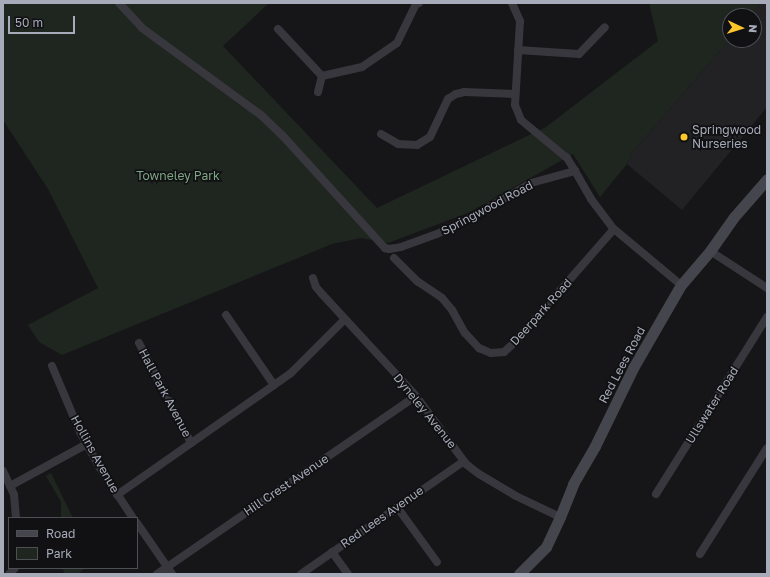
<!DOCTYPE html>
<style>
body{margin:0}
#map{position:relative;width:770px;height:577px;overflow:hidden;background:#161618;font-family:"Golos Text",sans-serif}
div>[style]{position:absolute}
.built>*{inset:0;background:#222225}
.green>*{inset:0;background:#1e261f}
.street>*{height:8px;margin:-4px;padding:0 4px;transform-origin:4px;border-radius:4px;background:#37373d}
.secondary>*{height:11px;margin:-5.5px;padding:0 5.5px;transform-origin:5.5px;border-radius:5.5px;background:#45464d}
.dots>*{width:11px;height:11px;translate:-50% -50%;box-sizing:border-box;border:2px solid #111113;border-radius:50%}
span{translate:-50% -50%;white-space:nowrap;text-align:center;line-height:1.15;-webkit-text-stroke:3.5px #111113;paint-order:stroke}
.poi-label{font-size:12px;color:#a7abb9}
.left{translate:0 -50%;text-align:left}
.park-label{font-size:12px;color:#7da583}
.street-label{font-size:12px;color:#a7abb9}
.frame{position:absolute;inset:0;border:4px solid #a7abb9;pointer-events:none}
.legend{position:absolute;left:8px;top:517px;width:130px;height:52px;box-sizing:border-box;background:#111113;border:1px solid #4d4f55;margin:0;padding:5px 7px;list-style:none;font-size:12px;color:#a7abb9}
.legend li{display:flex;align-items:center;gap:8px;height:20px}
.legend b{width:20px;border:1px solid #4d4f55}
.north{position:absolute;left:722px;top:8px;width:40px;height:40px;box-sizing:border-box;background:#111113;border:1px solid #4d4f55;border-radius:50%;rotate:94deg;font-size:11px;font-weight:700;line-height:16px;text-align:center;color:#a7abb9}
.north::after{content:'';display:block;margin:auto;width:14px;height:18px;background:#fdc629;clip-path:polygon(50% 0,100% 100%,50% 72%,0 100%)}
.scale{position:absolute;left:8px;top:16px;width:67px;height:18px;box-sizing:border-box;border:2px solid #a7abb9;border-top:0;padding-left:5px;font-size:12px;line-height:14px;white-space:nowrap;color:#a7abb9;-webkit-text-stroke:3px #111113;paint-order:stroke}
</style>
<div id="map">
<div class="built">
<i style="clip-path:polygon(761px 3px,767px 3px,767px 107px,682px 210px,627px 164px,631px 154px,730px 39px,754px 40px,754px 16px,750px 16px)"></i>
</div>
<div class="green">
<i style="clip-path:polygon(3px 3px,269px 3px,223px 46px,377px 208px,546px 127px,658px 41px,649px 3px,761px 3px,750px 16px,730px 16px,730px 39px,631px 154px,627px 164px,600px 197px,573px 154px,470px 212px,388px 243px,361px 238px,332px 244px,62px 355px,39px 342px,28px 325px,98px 288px,48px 189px,3px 120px)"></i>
<i style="clip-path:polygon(51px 473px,73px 518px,61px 518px,61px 502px,46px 476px)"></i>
<i style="clip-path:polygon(63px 568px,85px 568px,78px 574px,64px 574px)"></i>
</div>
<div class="street">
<i style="left:119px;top:3px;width:34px;rotate:47deg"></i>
<i style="left:142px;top:28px;width:147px;rotate:36.2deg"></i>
<i style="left:261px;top:115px;width:29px;rotate:44deg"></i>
<i style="left:282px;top:135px;width:153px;rotate:47.7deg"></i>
<i style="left:385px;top:248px;width:4px;rotate:14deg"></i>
<i style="left:389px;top:249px;width:12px;rotate:-9deg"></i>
<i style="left:401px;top:247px;width:38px;rotate:-20deg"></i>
<i style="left:437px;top:234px;width:37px;rotate:-26deg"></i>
<i style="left:470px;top:218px;width:70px;rotate:-29.8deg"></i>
<i style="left:531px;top:183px;width:46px;rotate:-15.3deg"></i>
<i style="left:575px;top:171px;width:32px;rotate:60deg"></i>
<i style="left:591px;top:199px;width:38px;rotate:53deg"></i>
<i style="left:614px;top:229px;width:87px;rotate:39.9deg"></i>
<i style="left:512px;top:3px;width:20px;rotate:66deg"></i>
<i style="left:520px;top:21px;width:84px;rotate:93.4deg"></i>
<i style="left:515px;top:105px;width:16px;rotate:68deg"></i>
<i style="left:521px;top:120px;width:60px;rotate:39.6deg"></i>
<i style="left:567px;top:158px;width:15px;rotate:58deg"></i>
<i style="left:278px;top:29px;width:64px;rotate:46.9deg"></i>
<i style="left:518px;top:50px;width:61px;rotate:3.8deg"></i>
<i style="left:579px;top:54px;width:37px;rotate:-46deg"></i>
<i style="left:322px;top:76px;width:41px;rotate:-12.7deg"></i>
<i style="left:362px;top:67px;width:42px;rotate:-34.4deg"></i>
<i style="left:397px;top:43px;width:43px;rotate:-64deg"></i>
<i style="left:416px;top:4px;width:3px;rotate:-18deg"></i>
<i style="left:318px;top:92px;width:16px;rotate:-76deg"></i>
<i style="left:381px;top:134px;width:20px;rotate:30deg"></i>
<i style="left:398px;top:144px;width:19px;rotate:3deg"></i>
<i style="left:417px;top:145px;width:15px;rotate:-32deg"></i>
<i style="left:430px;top:137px;width:42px;rotate:-64.7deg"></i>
<i style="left:448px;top:99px;width:9px;rotate:-32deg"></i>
<i style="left:456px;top:94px;width:8px;rotate:-14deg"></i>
<i style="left:464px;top:92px;width:51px;rotate:2.2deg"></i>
<i style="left:710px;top:251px;width:68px;rotate:33deg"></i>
<i style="left:394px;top:258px;width:33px;rotate:45deg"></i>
<i style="left:417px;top:281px;width:30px;rotate:34deg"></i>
<i style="left:442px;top:298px;width:16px;rotate:50deg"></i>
<i style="left:452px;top:310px;width:26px;rotate:61deg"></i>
<i style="left:465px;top:333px;width:21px;rotate:47deg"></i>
<i style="left:479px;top:348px;width:13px;rotate:23deg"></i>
<i style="left:491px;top:353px;width:13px;rotate:-4deg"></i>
<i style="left:504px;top:352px;width:15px;rotate:-42deg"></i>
<i style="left:515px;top:342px;width:150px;rotate:-48.8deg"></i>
<i style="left:313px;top:278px;width:9px;rotate:72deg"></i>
<i style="left:316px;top:287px;width:9px;rotate:49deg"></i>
<i style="left:322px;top:294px;width:139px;rotate:47.3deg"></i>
<i style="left:416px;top:396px;width:84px;rotate:53.7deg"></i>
<i style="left:466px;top:464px;width:16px;rotate:38deg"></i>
<i style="left:479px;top:474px;width:43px;rotate:30.7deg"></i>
<i style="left:516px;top:496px;width:49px;rotate:25.5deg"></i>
<i style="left:226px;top:315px;width:85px;rotate:55.6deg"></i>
<i style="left:139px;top:343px;width:113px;rotate:62.5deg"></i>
<i style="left:52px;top:366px;width:72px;rotate:67deg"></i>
<i style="left:80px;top:432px;width:38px;rotate:61deg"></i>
<i style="left:98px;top:465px;width:64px;rotate:56.6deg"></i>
<i style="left:3px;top:471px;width:26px;rotate:65deg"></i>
<i style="left:14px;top:495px;width:23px;rotate:85deg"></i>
<i style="left:10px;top:486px;width:88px;rotate:-28.6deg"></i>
<i style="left:656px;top:494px;width:209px;rotate:-57.9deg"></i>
<i style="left:117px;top:495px;width:213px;rotate:-35deg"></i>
<i style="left:291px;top:373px;width:76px;rotate:-45deg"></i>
<i style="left:397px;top:507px;width:68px;rotate:54deg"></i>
<i style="left:137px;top:523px;width:62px;rotate:55.5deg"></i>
<i style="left:332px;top:552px;width:27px;rotate:54deg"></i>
<i style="left:700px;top:554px;width:125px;rotate:-57.7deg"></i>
<i style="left:9px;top:574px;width:8px;rotate:-45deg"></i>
<i style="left:157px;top:574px;width:314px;rotate:-34.5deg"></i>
<i style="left:301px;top:574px;width:198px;rotate:-34.7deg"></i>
</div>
<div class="secondary">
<i style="left:519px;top:574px;width:38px;rotate:-45deg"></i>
<i style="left:546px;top:547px;width:33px;rotate:-65deg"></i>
<i style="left:560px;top:517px;width:35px;rotate:-68deg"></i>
<i style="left:573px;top:484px;width:44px;rotate:-59.9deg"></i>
<i style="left:595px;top:446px;width:87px;rotate:-64deg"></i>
<i style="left:633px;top:368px;width:96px;rotate:-60deg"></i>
<i style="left:681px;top:285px;width:45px;rotate:-49.5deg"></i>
<i style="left:710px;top:251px;width:42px;rotate:-54.8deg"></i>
<i style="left:734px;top:217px;width:50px;rotate:-49deg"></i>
</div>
<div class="dots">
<i style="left:684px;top:137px;background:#fdc629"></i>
</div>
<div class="poi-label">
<span class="left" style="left:692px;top:137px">Springwood<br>Nurseries</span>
</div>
<div class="park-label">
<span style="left:178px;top:176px">Towneley Park</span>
</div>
<div class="street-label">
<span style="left:487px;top:208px;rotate:-28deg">Springwood Road</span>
<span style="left:541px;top:312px;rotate:-48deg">Deerpark Road</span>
<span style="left:622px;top:365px;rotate:-62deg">Red Lees Road</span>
<span style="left:165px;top:393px;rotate:62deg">Hall Park Avenue</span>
<span style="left:712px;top:405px;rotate:-58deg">Ullswater Road</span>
<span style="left:425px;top:411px;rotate:51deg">Dyneley Avenue</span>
<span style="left:95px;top:454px;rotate:61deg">Hollins Avenue</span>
<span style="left:286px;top:485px;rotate:-34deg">Hill Crest Avenue</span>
<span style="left:382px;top:517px;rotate:-35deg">Red Lees Avenue</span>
</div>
<div class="frame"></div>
<ul class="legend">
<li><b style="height:5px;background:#45464d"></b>Road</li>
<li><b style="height:11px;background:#1e261f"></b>Park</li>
</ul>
<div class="north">N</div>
<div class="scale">50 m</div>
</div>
